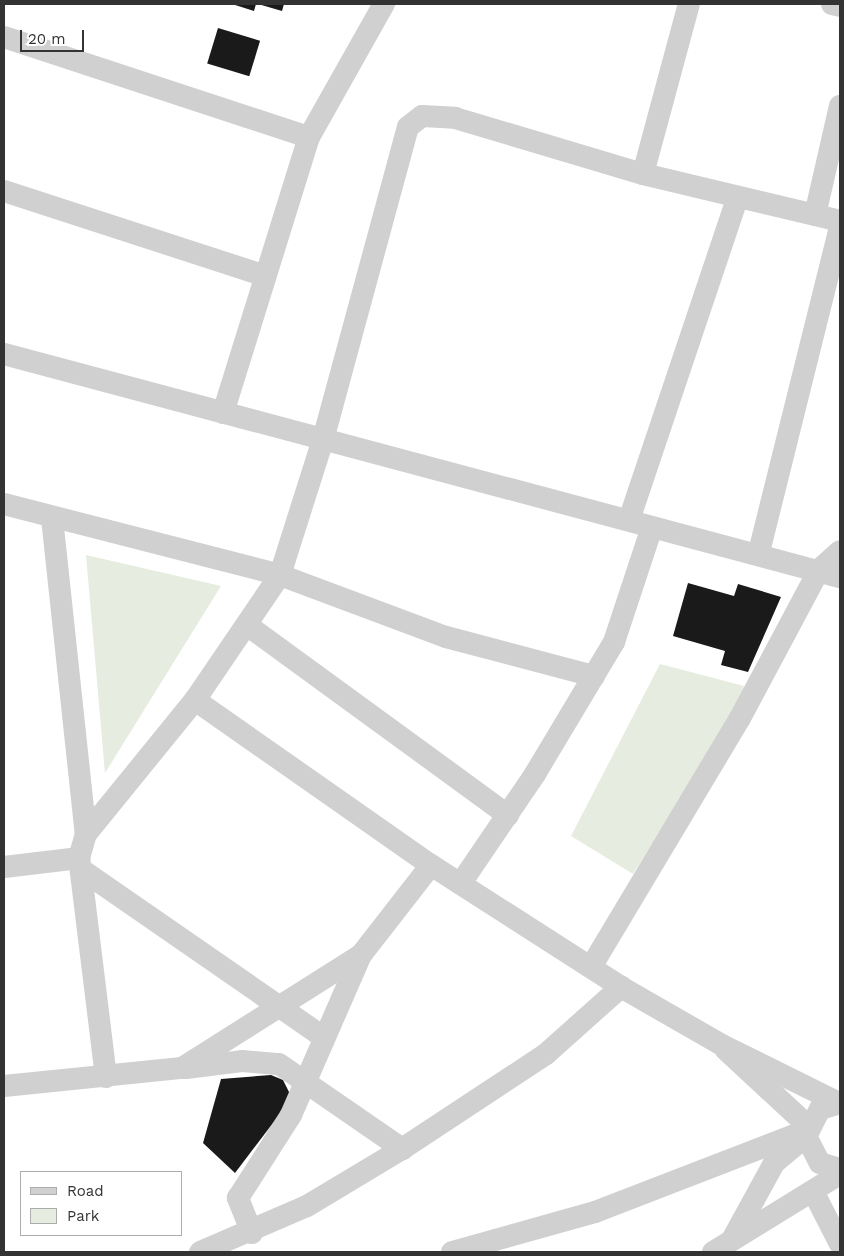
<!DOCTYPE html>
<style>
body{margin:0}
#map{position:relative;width:844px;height:1256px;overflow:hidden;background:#fff;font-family:"Work Sans",sans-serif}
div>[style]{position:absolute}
.green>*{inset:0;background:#e6ecdf}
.building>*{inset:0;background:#1a1a1a;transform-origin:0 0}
.minor>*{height:22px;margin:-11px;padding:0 11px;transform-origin:11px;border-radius:11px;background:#d0d0d0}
span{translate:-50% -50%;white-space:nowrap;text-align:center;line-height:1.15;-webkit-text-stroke:5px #fff;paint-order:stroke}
.frame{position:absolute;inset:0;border:5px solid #333;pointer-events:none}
.legend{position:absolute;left:20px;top:1171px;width:162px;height:65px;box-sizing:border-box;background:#fff;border:1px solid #adadad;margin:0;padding:6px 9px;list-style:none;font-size:15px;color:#333}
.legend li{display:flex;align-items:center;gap:10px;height:25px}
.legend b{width:25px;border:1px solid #adadad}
.scale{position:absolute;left:20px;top:30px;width:64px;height:22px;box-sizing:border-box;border:2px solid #333;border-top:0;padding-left:6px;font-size:15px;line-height:18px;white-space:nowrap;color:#333;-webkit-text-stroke:4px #fff;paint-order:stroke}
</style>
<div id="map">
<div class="green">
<i style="clip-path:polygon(86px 555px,221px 586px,105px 773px)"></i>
<i style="clip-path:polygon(660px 664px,744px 686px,736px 711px,633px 874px,571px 836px)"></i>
</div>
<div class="building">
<i style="clip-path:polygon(232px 4px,256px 4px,254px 11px)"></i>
<i style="clip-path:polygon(258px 4px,284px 4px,282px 11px)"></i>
<i style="left:218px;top:28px;width:44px;height:37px;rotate:17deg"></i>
<i style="clip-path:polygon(688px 583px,734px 596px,738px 584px,781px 597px,748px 672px,721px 665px,725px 651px,673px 636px)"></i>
<i style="clip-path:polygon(271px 1075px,283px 1080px,292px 1098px,235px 1173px,203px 1143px,221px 1079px)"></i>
</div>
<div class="minor">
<i style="left:832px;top:4px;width:8px;rotate:14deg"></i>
<i style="left:4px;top:37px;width:321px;rotate:18.2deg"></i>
<i style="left:643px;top:174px;width:176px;rotate:-74.9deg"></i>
<i style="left:4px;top:191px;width:274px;rotate:18deg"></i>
<i style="left:815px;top:215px;width:112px;rotate:-77.1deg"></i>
<i style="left:4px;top:354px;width:865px;rotate:14.94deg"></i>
<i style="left:223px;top:413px;width:289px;rotate:-72.7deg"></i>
<i style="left:309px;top:137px;width:153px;rotate:-60.6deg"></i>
<i style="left:4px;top:504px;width:285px;rotate:14.4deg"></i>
<i style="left:280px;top:575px;width:177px;rotate:20.5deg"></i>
<i style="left:446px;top:637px;width:153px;rotate:14.8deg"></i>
<i style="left:52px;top:518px;width:318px;rotate:83.9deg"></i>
<i style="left:629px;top:520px;width:341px;rotate:-71.4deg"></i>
<i style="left:759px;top:552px;width:335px;rotate:-76deg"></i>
<i style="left:247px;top:625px;width:323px;rotate:36.1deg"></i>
<i style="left:195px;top:700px;width:288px;rotate:35deg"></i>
<i style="left:431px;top:865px;width:226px;rotate:32.7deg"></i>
<i style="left:621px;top:987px;width:116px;rotate:29.9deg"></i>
<i style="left:722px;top:1045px;width:131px;rotate:26.4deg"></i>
<i style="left:4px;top:867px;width:76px;rotate:-6.8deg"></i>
<i style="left:82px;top:870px;width:295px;rotate:34.7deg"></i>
<i style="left:461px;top:883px;width:132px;rotate:-55.8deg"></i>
<i style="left:535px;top:774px;width:154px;rotate:-59.1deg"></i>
<i style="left:614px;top:642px;width:121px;rotate:-71.7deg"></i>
<i style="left:591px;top:967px;width:290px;rotate:-59.1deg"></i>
<i style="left:740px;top:718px;width:168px;rotate:-61.9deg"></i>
<i style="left:819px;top:570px;width:28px;rotate:-42deg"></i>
<i style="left:726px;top:1050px;width:112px;rotate:42.8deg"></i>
<i style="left:186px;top:1068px;width:56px;rotate:-7.1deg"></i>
<i style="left:242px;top:1061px;width:37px;rotate:5deg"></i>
<i style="left:279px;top:1064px;width:150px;rotate:34.6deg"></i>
<i style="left:106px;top:1077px;width:221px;rotate:-97deg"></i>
<i style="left:79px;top:858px;width:25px;rotate:-74deg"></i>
<i style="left:86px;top:834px;width:173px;rotate:-50.9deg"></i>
<i style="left:195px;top:700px;width:151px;rotate:-55.8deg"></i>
<i style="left:280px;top:575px;width:146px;rotate:-72.4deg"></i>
<i style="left:324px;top:436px;width:320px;rotate:-74.8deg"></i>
<i style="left:408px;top:127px;width:18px;rotate:-38deg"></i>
<i style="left:422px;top:116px;width:33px;rotate:3deg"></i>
<i style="left:455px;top:118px;width:196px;rotate:16.6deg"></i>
<i style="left:643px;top:174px;width:203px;rotate:13.4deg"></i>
<i style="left:4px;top:1086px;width:179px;rotate:-5.8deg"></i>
<i style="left:182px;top:1068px;width:212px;rotate:-32.3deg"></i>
<i style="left:361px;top:955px;width:114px;rotate:-52.1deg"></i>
<i style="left:840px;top:1103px;width:21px;rotate:163deg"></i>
<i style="left:820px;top:1109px;width:30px;rotate:117deg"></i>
<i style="left:806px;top:1136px;width:30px;rotate:63deg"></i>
<i style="left:820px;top:1163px;width:21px;rotate:17deg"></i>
<i style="left:814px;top:1193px;width:57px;rotate:63deg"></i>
<i style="left:252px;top:1233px;width:38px;rotate:-112deg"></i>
<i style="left:238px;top:1198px;width:98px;rotate:-57.4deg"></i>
<i style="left:291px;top:1115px;width:175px;rotate:-66.4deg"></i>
<i style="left:733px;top:1238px;width:85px;rotate:-61.3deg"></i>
<i style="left:774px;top:1163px;width:35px;rotate:-40deg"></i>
<i style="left:200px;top:1252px;width:116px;rotate:-23.3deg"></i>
<i style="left:307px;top:1206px;width:111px;rotate:-31deg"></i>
<i style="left:402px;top:1149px;width:173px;rotate:-33.4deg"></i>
<i style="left:546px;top:1054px;width:101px;rotate:-41.8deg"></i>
<i style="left:452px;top:1252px;width:148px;rotate:-15.6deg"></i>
<i style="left:595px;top:1212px;width:227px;rotate:-21.1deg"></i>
<i style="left:713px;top:1252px;width:149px;rotate:-31.6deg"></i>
</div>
<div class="frame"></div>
<ul class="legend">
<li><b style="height:6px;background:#d0d0d0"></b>Road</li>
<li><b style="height:14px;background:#e6ecdf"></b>Park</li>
</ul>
<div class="scale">20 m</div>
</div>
